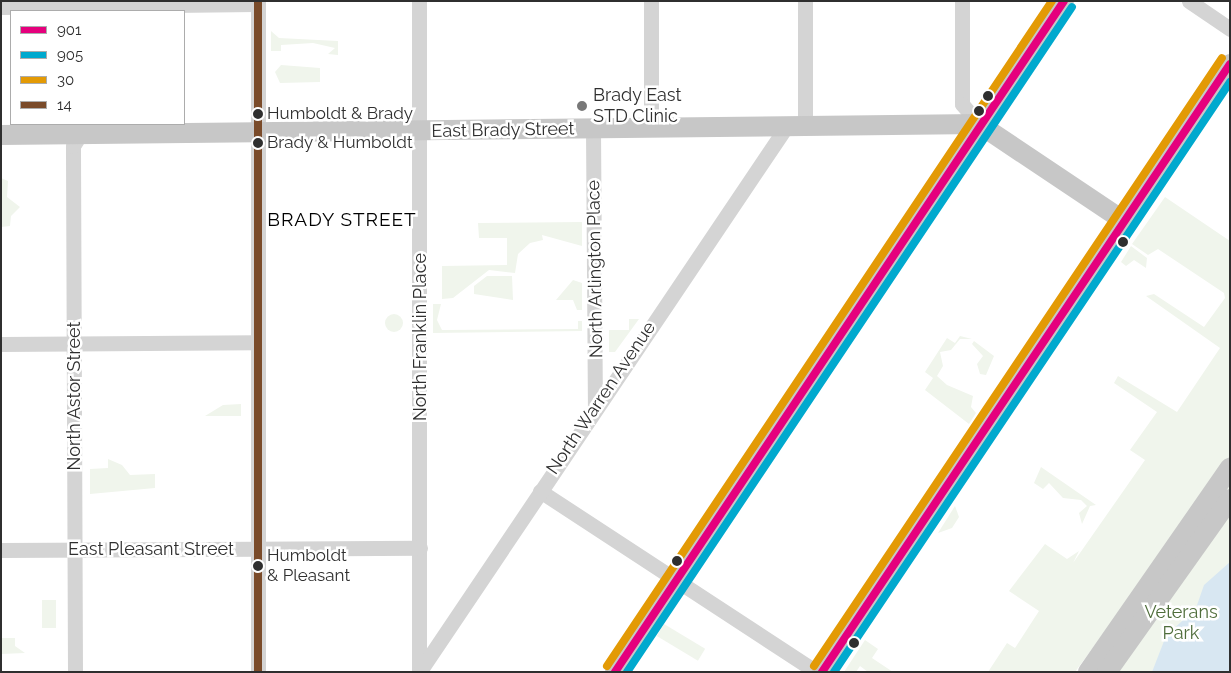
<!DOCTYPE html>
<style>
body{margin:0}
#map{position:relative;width:1231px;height:673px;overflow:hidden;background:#fff;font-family:Raleway,sans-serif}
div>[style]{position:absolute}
.green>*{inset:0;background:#f0f5ec;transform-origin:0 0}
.round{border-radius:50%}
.water>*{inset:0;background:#d8e7f2}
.minor>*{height:15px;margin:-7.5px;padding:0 7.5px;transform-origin:7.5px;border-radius:7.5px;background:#d4d4d4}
.major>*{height:20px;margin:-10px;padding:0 10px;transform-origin:10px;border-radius:10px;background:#c7c7c7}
.bus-1>*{height:8px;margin:-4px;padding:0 4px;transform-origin:4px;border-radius:4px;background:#e5007d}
.bus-2>*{height:8px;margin:-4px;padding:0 4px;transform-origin:4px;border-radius:4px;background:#00a9ce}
.bus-3>*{height:8px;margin:-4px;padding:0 4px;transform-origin:4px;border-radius:4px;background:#e39a05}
.bus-4>*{height:8px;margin:-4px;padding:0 4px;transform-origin:4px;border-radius:4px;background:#7a4b2a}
.dots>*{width:14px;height:14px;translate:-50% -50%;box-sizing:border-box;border:2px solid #fff;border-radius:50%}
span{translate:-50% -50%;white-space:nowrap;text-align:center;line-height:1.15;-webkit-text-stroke:5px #fff;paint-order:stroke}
.bus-label{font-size:17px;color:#2f2f2f}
.left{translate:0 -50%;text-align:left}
.poi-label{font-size:18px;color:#2f2f2f}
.street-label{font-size:18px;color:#2f2f2f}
.park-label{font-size:18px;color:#4f6d3b}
.neighbourhood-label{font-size:19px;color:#000;letter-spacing:1px}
.frame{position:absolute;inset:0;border:2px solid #2f2f2f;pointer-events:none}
.legend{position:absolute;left:10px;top:10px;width:175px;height:115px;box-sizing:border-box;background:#fff;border:1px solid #acacac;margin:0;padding:6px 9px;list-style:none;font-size:15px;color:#2f2f2f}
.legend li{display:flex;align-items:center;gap:10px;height:25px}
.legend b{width:25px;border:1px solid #acacac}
</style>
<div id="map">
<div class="green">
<i style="clip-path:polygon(271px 31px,279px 38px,338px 41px,338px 55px,328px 54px,335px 48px,313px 43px,281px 45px,281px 51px,271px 51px)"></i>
<i style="clip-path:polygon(281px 65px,320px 68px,320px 82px,280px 83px,275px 72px)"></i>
<i style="clip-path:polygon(1px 178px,8px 181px,7px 197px,20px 207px,11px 216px,10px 226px,1px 227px)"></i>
<i style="clip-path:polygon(1165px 197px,1230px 241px,1230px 461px,1075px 672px,988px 672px,1007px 643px,1015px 648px,1039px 611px,1009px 591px,1045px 544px,1067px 559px,1079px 551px,1073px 563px,1145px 460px,1130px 450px,1157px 412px,1114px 383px,1118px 376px,1177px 412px,1220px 348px,1146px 296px,1154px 294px,1204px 327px,1225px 298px,1224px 293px,1158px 249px,1148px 255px,1132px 244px)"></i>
<i style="clip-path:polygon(582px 222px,582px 246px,542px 235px,543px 240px,530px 243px,518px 254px,515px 273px,489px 270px,453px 298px,442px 299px,442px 266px,507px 265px,507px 238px,479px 238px,478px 223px)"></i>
<i style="clip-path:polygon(1131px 246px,1147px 258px,1146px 268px,1134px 260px,1126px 266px,1121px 262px)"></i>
<i style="clip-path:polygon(487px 276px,512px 276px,513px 300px,474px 294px,474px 286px)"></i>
<i style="clip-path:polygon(573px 280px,582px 283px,582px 310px,577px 310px,573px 300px,556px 300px)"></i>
<i style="clip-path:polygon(433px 304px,441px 304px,437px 320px,442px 330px,578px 329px,578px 321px,582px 321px,582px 331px,433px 333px)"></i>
<i class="round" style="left:385px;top:314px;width:18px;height:18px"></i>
<i style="clip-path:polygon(629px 319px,639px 319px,615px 352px,609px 352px,609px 330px,629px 330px)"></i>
<i style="clip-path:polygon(960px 336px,972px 339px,960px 339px,951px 350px,940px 352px,943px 366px,937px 376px,947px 385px,973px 396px,971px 407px,976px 413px,969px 424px,925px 390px,933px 378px,925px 372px,947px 338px,955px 343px)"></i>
<i style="clip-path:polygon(974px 341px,994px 356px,986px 375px,980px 374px,977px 364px,983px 356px,972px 344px)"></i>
<i style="clip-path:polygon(241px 404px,241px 416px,205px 416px,223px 405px)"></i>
<i style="clip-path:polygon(108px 459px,122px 465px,130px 475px,155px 474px,155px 488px,90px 494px,90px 469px,108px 468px)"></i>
<i style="clip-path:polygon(1041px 467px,1096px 505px,1090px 506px,1082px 524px,1079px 513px,1087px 506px,1081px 500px,1063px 498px,1049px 483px,1043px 489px,1034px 483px)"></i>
<i style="clip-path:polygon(1230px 468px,1230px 672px,1088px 672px)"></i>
<i style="clip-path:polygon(955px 506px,959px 517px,952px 528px,938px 533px)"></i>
<i style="left:42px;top:600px;width:14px;height:28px"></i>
<i style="left:664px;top:624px;width:48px;height:14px;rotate:31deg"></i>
<i style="clip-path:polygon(1px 638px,15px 638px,15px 646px,25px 653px,1px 654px)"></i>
<i style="clip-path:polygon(865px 640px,878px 649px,872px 658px,893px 672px,868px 672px,860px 666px,856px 672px,844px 672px)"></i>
</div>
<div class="water">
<i style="clip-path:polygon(1230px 562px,1230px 672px,1152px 672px,1166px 636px,1196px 608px,1204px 585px)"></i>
</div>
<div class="minor">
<i style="left:419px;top:1px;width:671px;rotate:90deg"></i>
<i style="left:805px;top:1px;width:126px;rotate:90deg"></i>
<i style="left:962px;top:1px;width:103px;rotate:90deg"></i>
<i style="left:962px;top:104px;width:26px;rotate:50deg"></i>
<i style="left:1189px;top:1px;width:50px;rotate:34.3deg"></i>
<i style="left:1px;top:7px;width:257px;rotate:-0.7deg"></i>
<i style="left:593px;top:129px;width:279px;rotate:89.6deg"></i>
<i style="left:651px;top:129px;width:128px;rotate:-90deg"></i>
<i style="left:1px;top:344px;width:257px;rotate:-0.4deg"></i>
<i style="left:540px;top:491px;width:331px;rotate:33.2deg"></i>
<i style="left:1px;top:550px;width:419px;rotate:-0.3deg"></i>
<i style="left:420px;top:671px;width:656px;rotate:-56.07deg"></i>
<i style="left:75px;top:672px;width:526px;rotate:-90.22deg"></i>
<i style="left:73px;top:146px;width:26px;rotate:-58deg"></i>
<i style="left:258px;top:672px;width:671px;rotate:-90deg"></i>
</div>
<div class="major">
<i style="left:1px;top:135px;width:978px;rotate:-0.64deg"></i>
<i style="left:979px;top:124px;width:174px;rotate:33.8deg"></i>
<i style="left:615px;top:672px;width:807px;rotate:-56.21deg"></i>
<i style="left:822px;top:672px;width:732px;rotate:-56.14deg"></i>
<i style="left:1088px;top:672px;width:249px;rotate:-55.2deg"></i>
<i style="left:1107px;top:672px;width:212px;rotate:-54.6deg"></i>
</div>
<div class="bus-1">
<i style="left:615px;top:672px;width:807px;rotate:-56.21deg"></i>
<i style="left:822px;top:672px;width:732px;rotate:-56.14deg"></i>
</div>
<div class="bus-2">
<i style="left:627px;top:672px;width:800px;rotate:-56.21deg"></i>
<i style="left:834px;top:672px;width:711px;rotate:-56.13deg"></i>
</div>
<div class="bus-3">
<i style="left:607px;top:666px;width:800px;rotate:-56.21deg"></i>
<i style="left:814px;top:666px;width:732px;rotate:-56.14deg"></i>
</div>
<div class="bus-4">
<i style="left:258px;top:1px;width:671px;rotate:90deg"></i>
</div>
<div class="dots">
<i style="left:988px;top:96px;background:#2f2f2f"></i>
<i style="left:582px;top:106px;background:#787878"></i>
<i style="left:979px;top:111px;background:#2f2f2f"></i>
<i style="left:258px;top:114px;background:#2f2f2f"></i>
<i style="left:258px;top:143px;background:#2f2f2f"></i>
<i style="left:1123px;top:242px;background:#2f2f2f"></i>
<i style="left:677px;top:561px;background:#2f2f2f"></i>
<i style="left:258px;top:566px;background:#2f2f2f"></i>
<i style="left:854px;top:643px;background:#2f2f2f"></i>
</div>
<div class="bus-label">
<span class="left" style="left:267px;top:114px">Humboldt &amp; Brady</span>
<span class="left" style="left:267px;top:143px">Brady &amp; Humboldt</span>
<span class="left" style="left:267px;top:566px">Humboldt<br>&amp; Pleasant</span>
</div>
<div class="poi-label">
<span class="left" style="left:593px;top:106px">Brady East<br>STD Clinic</span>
</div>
<div class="street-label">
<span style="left:503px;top:130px;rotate:-1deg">East Brady Street</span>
<span style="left:595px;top:269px;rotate:-91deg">North Arlington Place</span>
<span style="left:420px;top:337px;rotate:-90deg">North Franklin Place</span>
<span style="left:74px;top:396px;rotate:-90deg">North Astor Street</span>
<span style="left:601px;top:398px;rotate:-56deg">North Warren Avenue</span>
<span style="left:151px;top:549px">East Pleasant Street</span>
</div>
<div class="park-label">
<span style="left:1181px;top:623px">Veterans<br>Park</span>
</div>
<div class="neighbourhood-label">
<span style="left:342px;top:220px">BRADY STREET</span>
</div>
<div class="frame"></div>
<ul class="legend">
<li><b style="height:6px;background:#e5007d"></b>901</li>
<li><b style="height:6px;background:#00a9ce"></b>905</li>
<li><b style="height:6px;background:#e39a05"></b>30</li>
<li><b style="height:6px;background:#7a4b2a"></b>14</li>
</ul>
</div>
